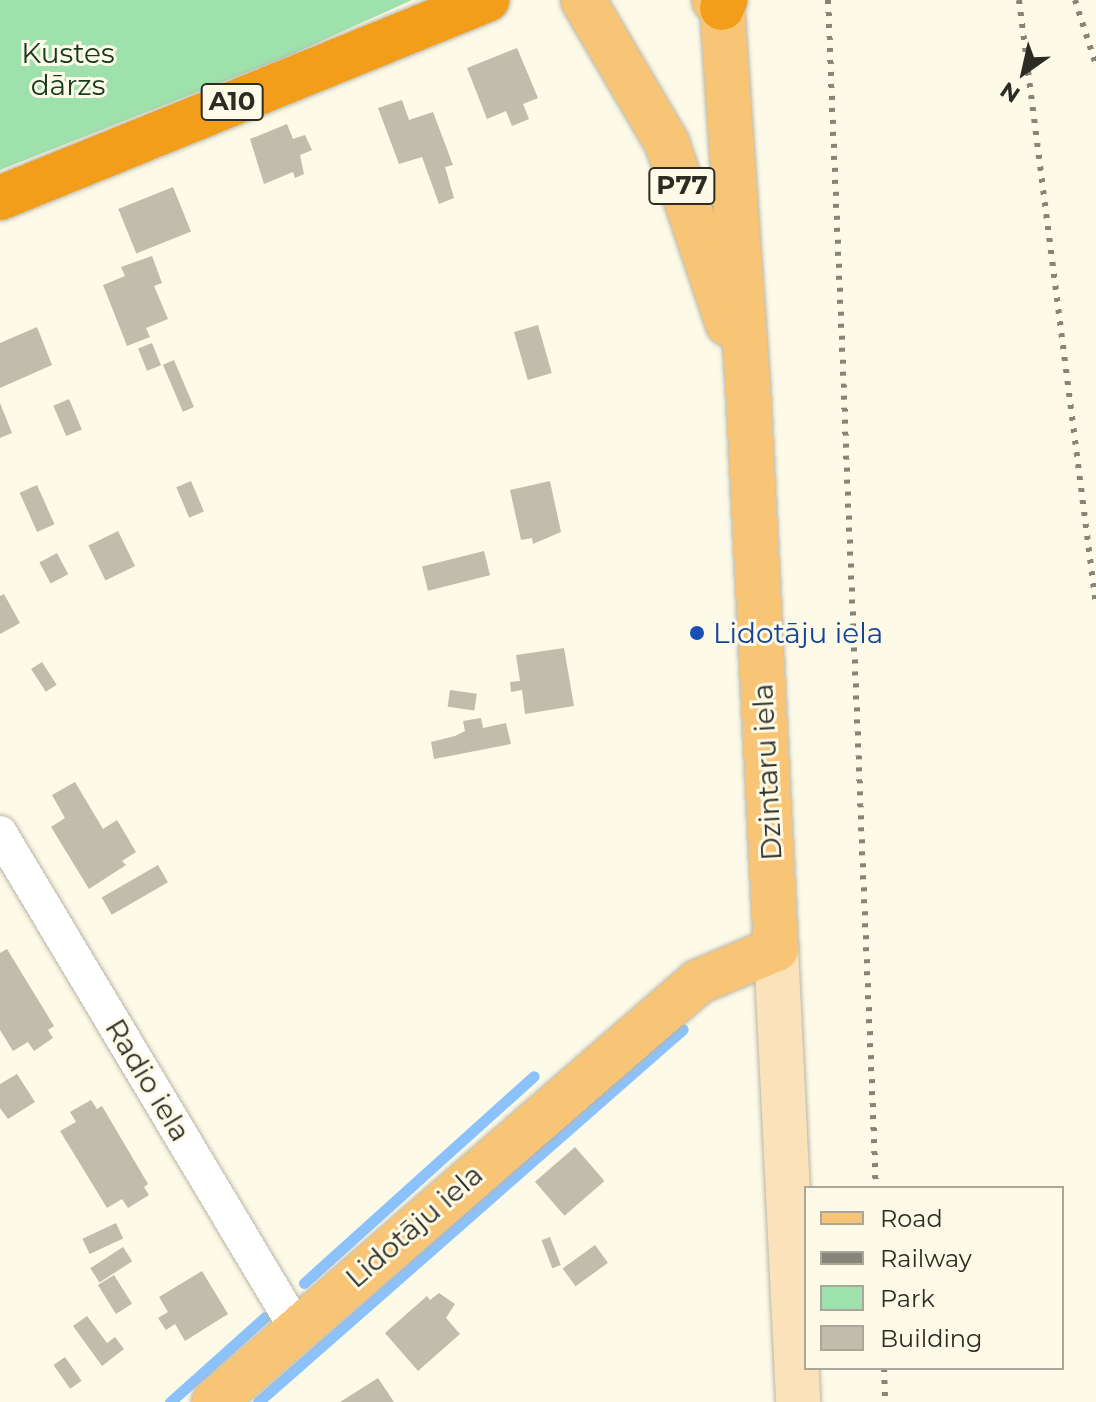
<!DOCTYPE html>
<meta charset="utf-8">
<style>
body{margin:0}
#map{position:relative;width:1096px;height:1402px;overflow:hidden;background:#fdfae8;font-family:Montserrat,sans-serif}
div>[style]{position:absolute}
.green>*{inset:0;background:#9fe1ad}
.stream>*{height:11px;margin:-5.5px;padding:0 5.5px;transform-origin:5.5px;border-radius:5.5px;background:#8cc2fc}
.building>*{inset:0;background:#c0bdac;transform-origin:0 0}
.roads{filter:drop-shadow(0 0 2px #b9b5a5) drop-shadow(0 0 2px #b9b5a5)}
.street>*{height:34px;margin:-17px;padding:0 17px;transform-origin:17px;border-radius:17px;background:#fff}
.secondary>*{height:44px;margin:-22px;padding:0 22px;transform-origin:22px;border-radius:22px;background:#fbe2bb}
.primary>*{height:44px;margin:-22px;padding:0 22px;transform-origin:22px;border-radius:22px;background:#f8c576}
.highway>*{height:44px;margin:-22px;padding:0 22px;transform-origin:22px;border-radius:22px;background:#f39e1b}
.rail>*{height:6px;margin-top:-3px;transform-origin:0;background:repeating-linear-gradient(90deg,#878579 0 4px,transparent 0 12px)}
.dots>*{width:22px;height:22px;translate:-50% -50%;box-sizing:border-box;border:4px solid #fdfae8;border-radius:50%}
span{translate:-50% -50%;white-space:nowrap;text-align:center;line-height:1.15;-webkit-text-stroke:6px #fdfae8;paint-order:stroke}
.shield-label span{padding:2px 6px;background:#fdfae8;border:2px solid;border-radius:6px;-webkit-text-stroke-width:0}
.shield-label{font-size:26px;color:#2c2b24;font-weight:700}
.park-label{font-size:28px;color:#15391f}
.transit-label{font-size:28px;color:#164399}
.left{translate:0 -50%;text-align:left}
.street-label{font-size:28px;color:#2c2b24}
.legend{position:absolute;left:804px;top:1186px;width:260px;height:184px;box-sizing:border-box;background:#fdfae8;border:2px solid #a9a79a;margin:0;padding:10px 14px;list-style:none;font-size:24px;color:#2c2b24}
.legend li{display:flex;align-items:center;gap:16px;height:40px}
.legend b{width:40px;border:2px solid #a9a79a}
.north{position:absolute;left:984px;top:32px;width:80px;height:80px;-webkit-text-stroke:6px #fdfae8;paint-order:stroke;rotate:214deg;font-size:22px;font-weight:700;line-height:32px;text-align:center;color:#2c2b24}
.north::after{content:'';display:block;margin:auto;width:28px;height:36px;background:#2c2b24;clip-path:polygon(50% 0,100% 100%,50% 72%,0 100%)}
</style>
<div id="map">
<div class="green">
<i style="clip-path:polygon(0 0,412px 0,286px 57px,0 170px)"></i>
</div>
<div class="stream">
<i style="left:304px;top:1283px;width:309px;rotate:-42deg"></i>
<i style="left:170px;top:1402px;width:127px;rotate:-41.8deg"></i>
<i style="left:258px;top:1402px;width:565px;rotate:-41.27deg"></i>
</div>
<div class="building">
<i style="clip-path:polygon(517px 48px,538px 98px,523px 104px,529px 119px,512px 126px,506px 111px,487px 119px,467px 68px)"></i>
<i style="clip-path:polygon(402px 100px,409px 120px,433px 112px,453px 165px,445px 167px,454px 198px,439px 204px,422px 157px,399px 164px,378px 108px)"></i>
<i style="clip-path:polygon(287px 124px,293px 139px,305px 135px,312px 150px,300px 155px,304px 174px,295px 178px,293px 172px,264px 184px,250px 139px)"></i>
<i style="left:173px;top:187px;width:48px;height:59px;rotate:68deg"></i>
<i style="clip-path:polygon(152px 256px,162px 283px,154px 286px,168px 319px,146px 328px,150px 337px,127px 346px,103px 285px,125px 276px,121px 267px)"></i>
<i style="left:538px;top:325px;width:50px;height:25px;rotate:74deg"></i>
<i style="clip-path:polygon(37px 327px,52px 365px,0 388px,0 343px)"></i>
<i style="left:152px;top:343px;width:24px;height:15px;rotate:68deg"></i>
<i style="left:174px;top:360px;width:51px;height:12px;rotate:67deg"></i>
<i style="left:69px;top:399px;width:33px;height:17px;rotate:67deg"></i>
<i style="clip-path:polygon(0 403px,12px 433px,0 438px)"></i>
<i style="left:191px;top:481px;width:33px;height:16px;rotate:67deg"></i>
<i style="clip-path:polygon(550px 481px,561px 532px,533px 544px,532px 538px,521px 540px,510px 490px)"></i>
<i style="left:37px;top:485px;width:43px;height:19px;rotate:66deg"></i>
<i style="left:118px;top:531px;width:39px;height:33px;rotate:64deg"></i>
<i style="left:484px;top:551px;width:25px;height:64px;rotate:76deg"></i>
<i style="left:57px;top:553px;width:24px;height:20px;rotate:62deg"></i>
<i style="clip-path:polygon(4px 594px,20px 623px,0 634px,0 596px)"></i>
<i style="clip-path:polygon(564px 648px,574px 706px,525px 714px,522px 690px,511px 692px,510px 682px,520px 681px,516px 655px)"></i>
<i style="left:42px;top:662px;width:27px;height:13px;rotate:57deg"></i>
<i style="left:450px;top:690px;width:27px;height:17px;rotate:8deg"></i>
<i style="clip-path:polygon(481px 718px,483px 728px,506px 723px,511px 744px,434px 759px,431px 742px,455px 736px,465px 731px,463px 721px)"></i>
<i style="clip-path:polygon(75px 782px,103px 829px,117px 820px,136px 852px,122px 861px,126px 865px,89px 889px,51px 827px,65px 818px,52px 795px)"></i>
<i style="left:158px;top:865px;width:20px;height:65px;rotate:60deg"></i>
<i style="clip-path:polygon(7px 949px,54px 1026px,48px 1030px,53px 1038px,34px 1051px,28px 1042px,13px 1051px,0 1030px,0 953px)"></i>
<i style="clip-path:polygon(17px 1074px,35px 1102px,8px 1119px,0 1108px,0 1084px)"></i>
<i style="clip-path:polygon(91px 1100px,97px 1109px,102px 1106px,148px 1184px,144px 1187px,149px 1195px,128px 1208px,122px 1199px,107px 1208px,60px 1131px,76px 1122px,70px 1112px)"></i>
<i style="left:575px;top:1147px;width:45px;height:53px;rotate:49deg"></i>
<i style="left:116px;top:1223px;width:17px;height:37px;rotate:65deg"></i>
<i style="left:550px;top:1237px;width:30px;height:9px;rotate:69deg"></i>
<i style="left:595px;top:1245px;width:22px;height:40px;rotate:54deg"></i>
<i style="left:123px;top:1247px;width:17px;height:39px;rotate:57deg"></i>
<i style="clip-path:polygon(202px 1271px,228px 1314px,185px 1341px,175px 1324px,166px 1330px,158px 1318px,168px 1312px,159px 1297px)"></i>
<i style="left:114px;top:1275px;width:34px;height:19px;rotate:58deg"></i>
<i style="clip-path:polygon(439px 1293px,455px 1304px,446px 1318px,460px 1334px,418px 1371px,385px 1333px,427px 1296px,430px 1300px)"></i>
<i style="clip-path:polygon(87px 1316px,107px 1343px,115px 1337px,124px 1349px,102px 1366px,73px 1326px)"></i>
<i style="left:65px;top:1357px;width:29px;height:14px;rotate:55deg"></i>
<i style="clip-path:polygon(378px 1378px,394px 1402px,340px 1402px)"></i>
</div>
<div class="roads">
<div class="street">
<i style="left:0;top:833px;width:577px;rotate:59.12deg"></i>
</div>
<div class="secondary">
<i style="left:776px;top:949px;width:454px;rotate:87.2deg"></i>
</div>
<div class="primary">
<i style="left:583px;top:0;width:166px;rotate:59.6deg"></i>
<i style="left:667px;top:143px;width:191px;rotate:71.4deg"></i>
<i style="left:214px;top:1402px;width:641px;rotate:-40.95deg"></i>
<i style="left:698px;top:982px;width:85px;rotate:-22.9deg"></i>
<i style="left:776px;top:949px;width:563px;rotate:-92.85deg"></i>
<i style="left:748px;top:387px;width:380px;rotate:-93.9deg"></i>
<i style="left:722px;top:8px;width:11px;rotate:-135deg"></i>
</div>
<div class="highway">
<i style="left:722px;top:8px;width:9px;rotate:-69deg"></i>
<i style="left:0;top:198px;width:526px;rotate:-22.13deg"></i>
</div>
</div>
<div class="rail">
<i style="left:828px;top:0;width:1189px;rotate:87.69deg"></i>
<i style="left:1019px;top:0;width:610px;rotate:82.75deg"></i>
<i style="left:1075px;top:0;width:68px;rotate:72.1deg"></i>
<i style="left:884px;top:1368px;width:34px;rotate:88deg"></i>
</div>
<div class="dots">
<i style="left:697px;top:633px;background:#1a4fb4"></i>
</div>
<div class="shield-label">
<span style="left:232px;top:102px">A10</span>
<span style="left:682px;top:186px">P77</span>
</div>
<div class="park-label">
<span style="left:68px;top:69px">Kustes<br>dārzs</span>
</div>
<div class="transit-label">
<span class="left" style="left:713px;top:633px">Lidotāju iela</span>
</div>
<div class="street-label">
<span style="left:767px;top:772px;rotate:-93deg">Dzintaru iela</span>
<span style="left:148px;top:1080px;rotate:59deg">Radio iela</span>
<span style="left:414px;top:1226px;rotate:-41deg">Lidotāju iela</span>
</div>
<ul class="legend">
<li><b style="height:10px;background:#f8c576"></b>Road</li>
<li><b style="height:10px;background:#878579"></b>Railway</li>
<li><b style="height:22px;background:#9fe1ad"></b>Park</li>
<li><b style="height:22px;background:#c0bdac"></b>Building</li>
</ul>
<div class="north">N</div>
</div>
